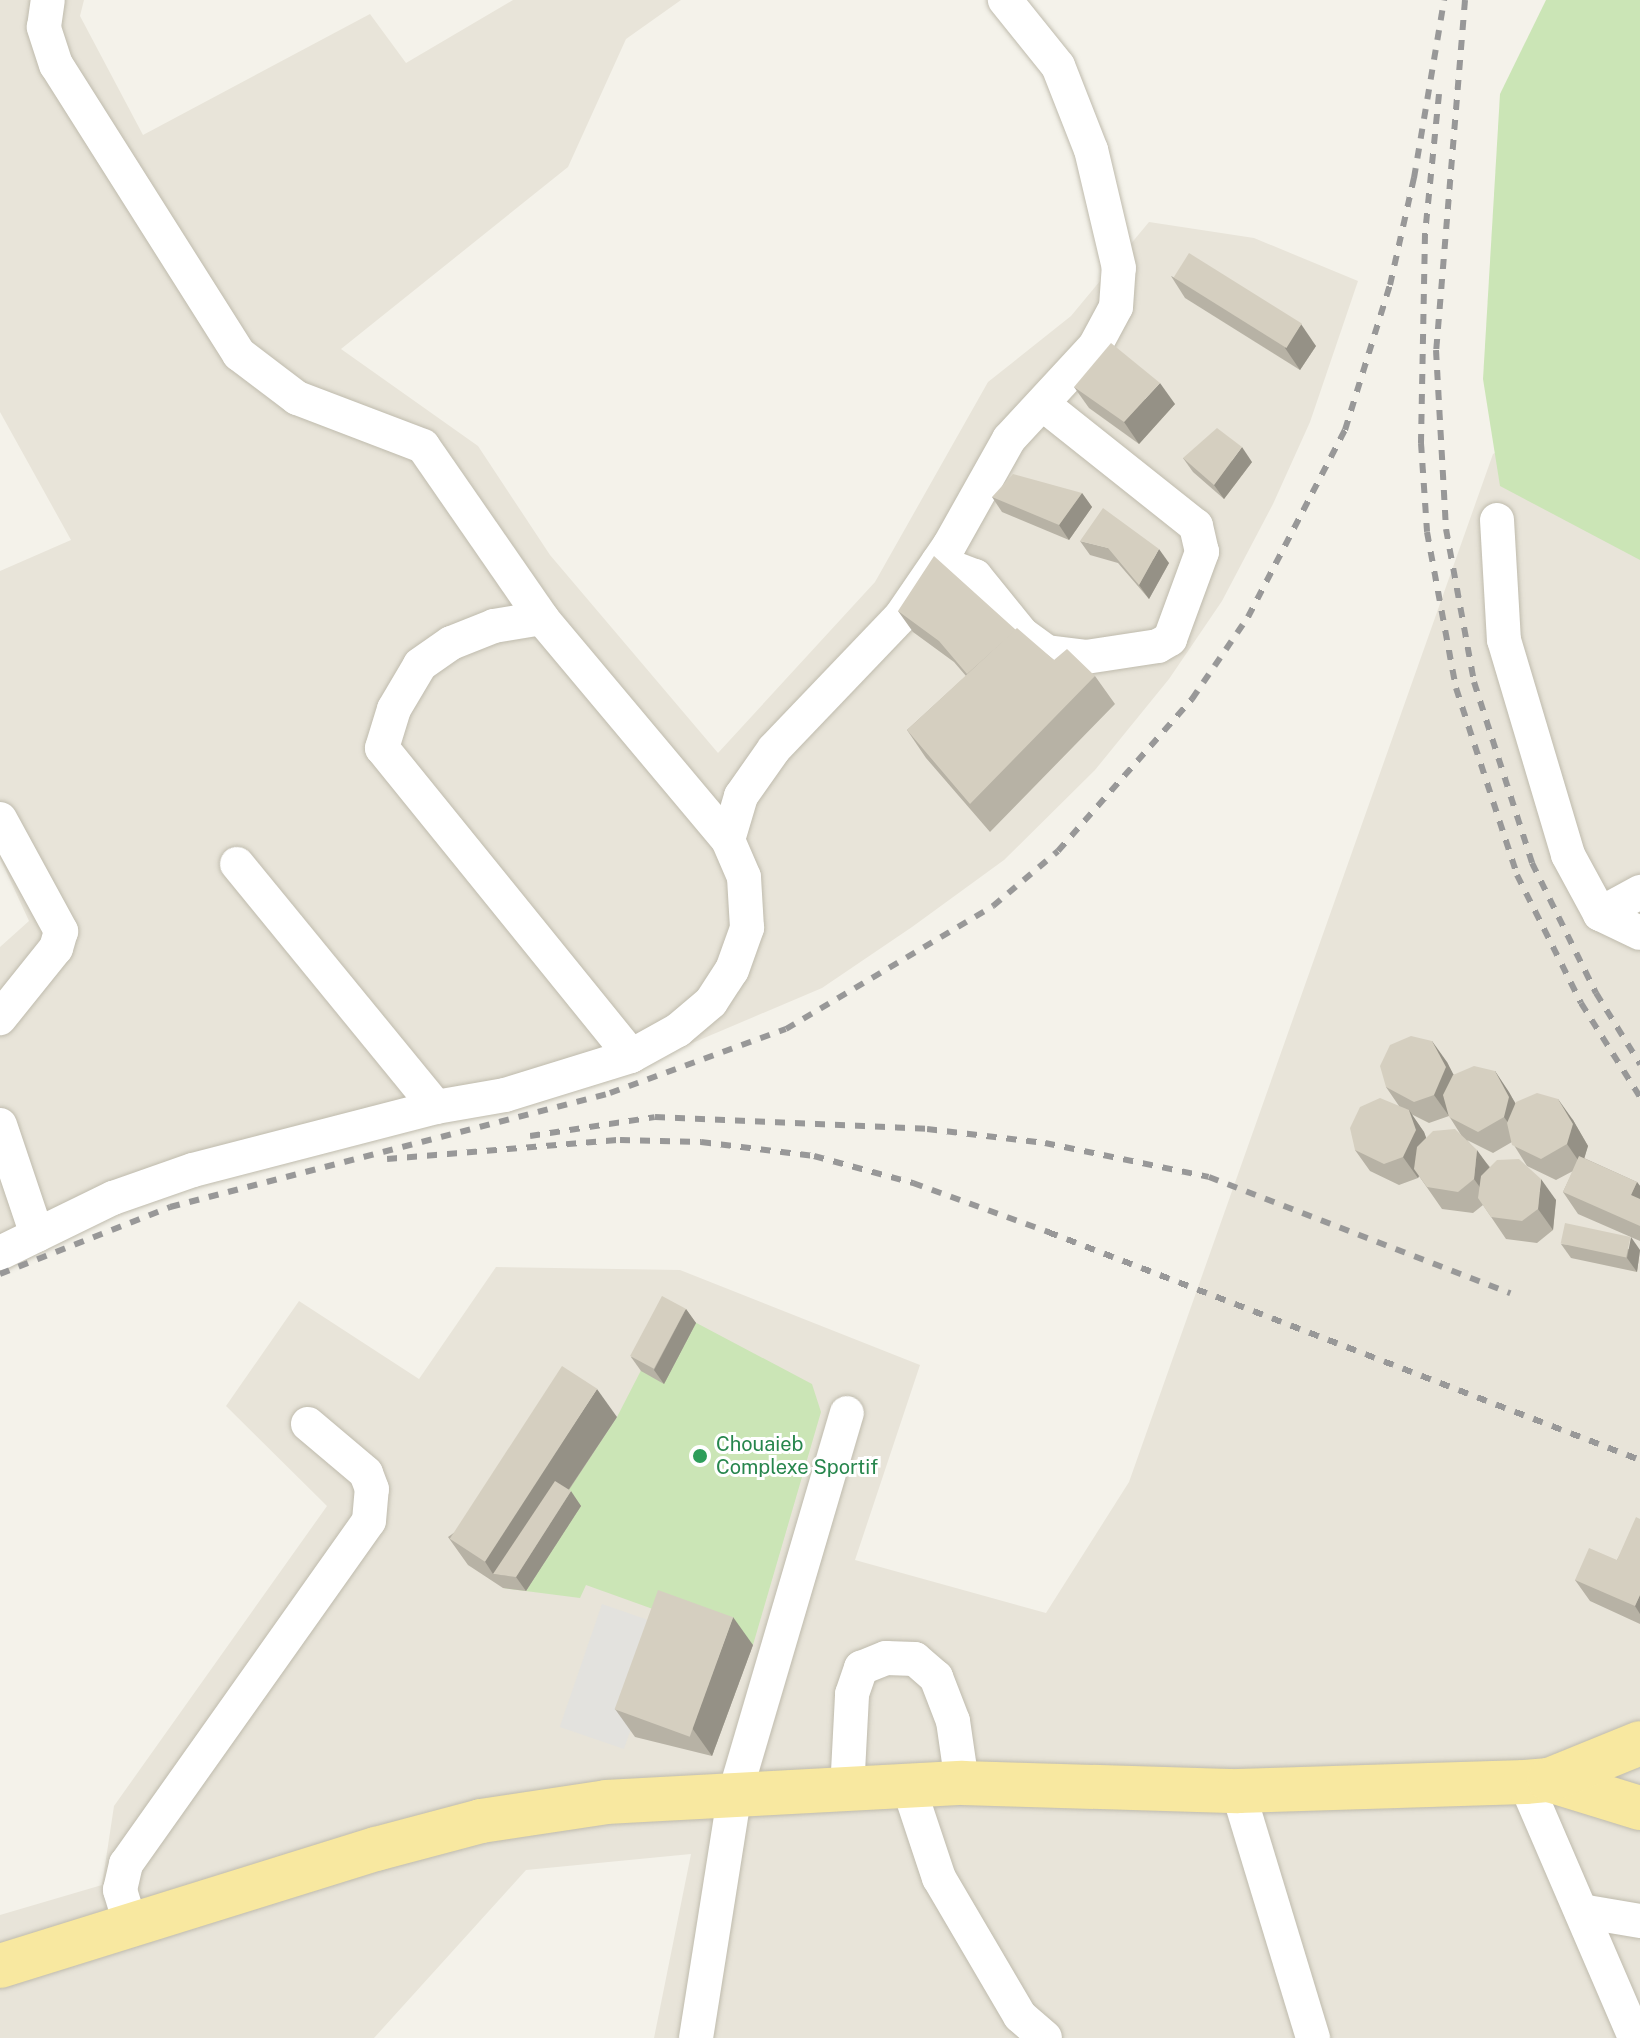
<!DOCTYPE html>
<style>
body{margin:0}
#map{position:relative;width:1640px;height:2038px;overflow:hidden;background:#f4f2ea;font-family:"Public Sans",sans-serif}
div>[style]{position:absolute}
.residential>*{inset:0;background:#e8e4d9}
.green>*{inset:0;background:#cbe5b6}
.parking>*{inset:0;background:#e3e2de;transform-origin:0 0}
.roads{filter:drop-shadow(0 0 2px #bfbbad) drop-shadow(0 0 2px #bfbbad)}
.minor>*{height:34px;margin:-17px;padding:0 17px;transform-origin:17px;border-radius:17px;background:#fff}
.major>*{height:44px;margin:-22px;padding:0 22px;transform-origin:22px;border-radius:22px;background:#f8e8a0}
.rail>*{height:6px;margin-top:-3px;transform-origin:0;background:repeating-linear-gradient(90deg,#989898 0 10px,transparent 0 20px)}
.wall>*{inset:0;background:#b7b2a5}
.shaded-wall>*{inset:0;background:#959186}
.building>*{inset:0;background:#d5cfc0;transform-origin:0 0}
.dots>*{width:22px;height:22px;translate:-50% -50%;box-sizing:border-box;border:4px solid #fff;border-radius:50%}
span{translate:-50% -50%;white-space:nowrap;text-align:center;line-height:1.15;-webkit-text-stroke:6px #fff;paint-order:stroke}
.leisure-label{font-size:20px;color:#27864d}
.left{translate:0 -50%;text-align:left}
</style>
<div id="map">
<div class="residential">
<i style="clip-path:polygon(0 0,84px 0,80px 16px,143px 135px,370px 14px,406px 63px,513px 0,681px 0,626px 39px,568px 167px,341px 349px,478px 446px,550px 555px,718px 753px,875px 582px,988px 382px,1071px 316px,1149px 222px,1254px 238px,1358px 281px,1310px 422px,1273px 504px,1222px 601px,1169px 679px,1095px 770px,1004px 860px,912px 927px,822px 988px,624px 1072px,149px 1198px,0 1264px,0 947px,29px 921px,0 858px,0 571px,71px 540px,0 412px)"></i>
<i style="clip-path:polygon(1640px 366px,1640px 2038px,654px 2038px,691px 1854px,526px 1870px,374px 2038px,0 2038px,0 1915px,102px 1885px,114px 1806px,327px 1506px,226px 1406px,299px 1301px,419px 1379px,496px 1267px,680px 1270px,920px 1365px,855px 1560px,1046px 1613px,1129px 1482px,1493px 454px)"></i>
</div>
<div class="green">
<i style="clip-path:polygon(1546px 0,1640px 0,1640px 560px,1500px 486px,1483px 379px,1500px 94px)"></i>
<i style="clip-path:polygon(672px 1310px,812px 1384px,821px 1412px,753px 1645px,586px 1585px,580px 1598px,503px 1588px,617px 1417px)"></i>
</div>
<div class="parking">
<i style="left:602px;top:1604px;width:68px;height:130px;rotate:19deg"></i>
</div>
<div class="roads">
<div class="minor">
<i style="left:1497px;top:520px;width:120px;rotate:86.7deg"></i>
<i style="left:1504px;top:640px;width:224px;rotate:73.4deg"></i>
<i style="left:1568px;top:855px;width:67px;rotate:61.5deg"></i>
<i style="left:1600px;top:914px;width:44px;rotate:25.4deg"></i>
<i style="left:938px;top:562px;width:40px;rotate:21deg"></i>
<i style="left:975px;top:576px;width:75px;rotate:51deg"></i>
<i style="left:1022px;top:634px;width:31px;rotate:36deg"></i>
<i style="left:1047px;top:652px;width:39px;rotate:7deg"></i>
<i style="left:1086px;top:657px;width:73px;rotate:-8.7deg"></i>
<i style="left:1158px;top:646px;width:14px;rotate:-30deg"></i>
<i style="left:1170px;top:639px;width:93px;rotate:-69.8deg"></i>
<i style="left:1202px;top:552px;width:27px;rotate:-103deg"></i>
<i style="left:1196px;top:526px;width:194px;rotate:-141.5deg"></i>
<i style="left:542px;top:618px;width:49px;rotate:170.5deg"></i>
<i style="left:494px;top:626px;width:46px;rotate:158.4deg"></i>
<i style="left:451px;top:643px;width:38px;rotate:145deg"></i>
<i style="left:420px;top:665px;width:51px;rotate:120.6deg"></i>
<i style="left:394px;top:709px;width:41px;rotate:107.1deg"></i>
<i style="left:382px;top:748px;width:396px;rotate:51deg"></i>
<i style="left:0;top:819px;width:128px;rotate:61.4deg"></i>
<i style="left:61px;top:931px;width:18px;rotate:106deg"></i>
<i style="left:56px;top:948px;width:90px;rotate:128.7deg"></i>
<i style="left:728px;top:840px;width:46px;rotate:-73.5deg"></i>
<i style="left:741px;top:796px;width:57px;rotate:-54.9deg"></i>
<i style="left:774px;top:749px;width:184px;rotate:-46.3deg"></i>
<i style="left:901px;top:616px;width:85px;rotate:-55.6deg"></i>
<i style="left:949px;top:546px;width:123px;rotate:-60.7deg"></i>
<i style="left:1009px;top:439px;width:127px;rotate:-47.2deg"></i>
<i style="left:1095px;top:346px;width:44px;rotate:-61.7deg"></i>
<i style="left:1116px;top:307px;width:39px;rotate:-86deg"></i>
<i style="left:1119px;top:268px;width:121px;rotate:-103.3deg"></i>
<i style="left:1091px;top:150px;width:90px;rotate:-111.4deg"></i>
<i style="left:1058px;top:66px;width:85px;rotate:-128.8deg"></i>
<i style="left:237px;top:864px;width:314px;rotate:50.7deg"></i>
<i style="left:1600px;top:914px;width:46px;rotate:-28.8deg"></i>
<i style="left:0;top:1125px;width:116px;rotate:71.4deg"></i>
<i style="left:0;top:1253px;width:126px;rotate:-26deg"></i>
<i style="left:113px;top:1198px;width:85px;rotate:-19.3deg"></i>
<i style="left:193px;top:1170px;width:251px;rotate:-14.5deg"></i>
<i style="left:436px;top:1107px;width:70px;rotate:-9.9deg"></i>
<i style="left:505px;top:1095px;width:132px;rotate:-17.2deg"></i>
<i style="left:631px;top:1056px;width:54px;rotate:-29deg"></i>
<i style="left:678px;top:1030px;width:43px;rotate:-40.3deg"></i>
<i style="left:711px;top:1002px;width:38px;rotate:-57deg"></i>
<i style="left:732px;top:970px;width:45px;rotate:-70.3deg"></i>
<i style="left:747px;top:928px;width:51px;rotate:-93.4deg"></i>
<i style="left:744px;top:877px;width:40px;rotate:-113.4deg"></i>
<i style="left:728px;top:840px;width:290px;rotate:-130deg"></i>
<i style="left:542px;top:618px;width:209px;rotate:-124.7deg"></i>
<i style="left:423px;top:446px;width:135px;rotate:-159.1deg"></i>
<i style="left:297px;top:398px;width:73px;rotate:-142.8deg"></i>
<i style="left:239px;top:354px;width:342px;rotate:-122.3deg"></i>
<i style="left:56px;top:65px;width:40px;rotate:-108deg"></i>
<i style="left:44px;top:27px;width:27px;rotate:-82deg"></i>
<i style="left:1525px;top:1782px;width:279px;rotate:66.7deg"></i>
<i style="left:909px;top:1788px;width:95px;rotate:71.6deg"></i>
<i style="left:939px;top:1878px;width:160px;rotate:59.6deg"></i>
<i style="left:1020px;top:2016px;width:33px;rotate:41deg"></i>
<i style="left:847px;top:1791px;width:97px;rotate:-87deg"></i>
<i style="left:852px;top:1694px;width:28px;rotate:-71deg"></i>
<i style="left:861px;top:1668px;width:27px;rotate:-22deg"></i>
<i style="left:886px;top:1658px;width:29px;rotate:2deg"></i>
<i style="left:915px;top:1659px;width:28px;rotate:41deg"></i>
<i style="left:936px;top:1677px;width:47px;rotate:68.9deg"></i>
<i style="left:953px;top:1721px;width:63px;rotate:81.7deg"></i>
<i style="left:1238px;top:1791px;width:258px;rotate:73.1deg"></i>
<i style="left:1581px;top:1911px;width:60px;rotate:9.6deg"></i>
<i style="left:131px;top:1926px;width:38px;rotate:-107deg"></i>
<i style="left:120px;top:1890px;width:27px;rotate:-77deg"></i>
<i style="left:126px;top:1864px;width:420px;rotate:-54.7deg"></i>
<i style="left:369px;top:1521px;width:32px;rotate:-85deg"></i>
<i style="left:372px;top:1489px;width:17px;rotate:-111deg"></i>
<i style="left:366px;top:1473px;width:76px;rotate:-139.8deg"></i>
<i style="left:696px;top:2038px;width:248px;rotate:-81deg"></i>
<i style="left:735px;top:1793px;width:396px;rotate:-73.6deg"></i>
</div>
<div class="major">
<i style="left:1549px;top:1780px;width:95px;rotate:17.1deg"></i>
<i style="left:0;top:1966px;width:394px;rotate:-17.3deg"></i>
<i style="left:376px;top:1849px;width:109px;rotate:-14.9deg"></i>
<i style="left:481px;top:1821px;width:126px;rotate:-8.6deg"></i>
<i style="left:606px;top:1802px;width:357px;rotate:-3.1deg"></i>
<i style="left:962px;top:1783px;width:276px;rotate:1.7deg"></i>
<i style="left:1238px;top:1791px;width:287px;rotate:-1.8deg"></i>
<i style="left:1525px;top:1782px;width:24px;rotate:-5deg"></i>
<i style="left:1549px;top:1780px;width:98px;rotate:-22.1deg"></i>
</div>
</div>
<div class="rail">
<i style="left:1465px;top:0;width:351px;rotate:94.7deg"></i>
<i style="left:1436px;top:350px;width:179px;rotate:86.8deg"></i>
<i style="left:1446px;top:529px;width:156px;rotate:79.6deg"></i>
<i style="left:1474px;top:682px;width:190px;rotate:72.2deg"></i>
<i style="left:1532px;top:863px;width:145px;rotate:63.8deg"></i>
<i style="left:1596px;top:993px;width:84px;rotate:58.2deg"></i>
<i style="left:1439px;top:94px;width:141px;rotate:95.7deg"></i>
<i style="left:1425px;top:234px;width:209px;rotate:91.1deg"></i>
<i style="left:1421px;top:443px;width:89px;rotate:86.1deg"></i>
<i style="left:1427px;top:532px;width:159px;rotate:79.5deg"></i>
<i style="left:1456px;top:688px;width:197px;rotate:71.9deg"></i>
<i style="left:1517px;top:875px;width:143px;rotate:63.4deg"></i>
<i style="left:1581px;top:1003px;width:111px;rotate:57.9deg"></i>
<i style="left:530px;top:1136px;width:126px;rotate:-8.6deg"></i>
<i style="left:655px;top:1117px;width:272px;rotate:2.5deg"></i>
<i style="left:927px;top:1129px;width:119px;rotate:6.8deg"></i>
<i style="left:1045px;top:1143px;width:167px;rotate:11.7deg"></i>
<i style="left:1209px;top:1177px;width:323px;rotate:21.1deg"></i>
<i style="left:387px;top:1159px;width:234px;rotate:-4.7deg"></i>
<i style="left:620px;top:1140px;width:81px;rotate:1.4deg"></i>
<i style="left:701px;top:1142px;width:114px;rotate:7.1deg"></i>
<i style="left:814px;top:1156px;width:103px;rotate:15.3deg"></i>
<i style="left:913px;top:1183px;width:144px;rotate:19.9deg"></i>
<i style="left:1048px;top:1232px;width:634px;rotate:21.06deg"></i>
<i style="left:0;top:1274px;width:183px;rotate:-21.5deg"></i>
<i style="left:170px;top:1207px;width:455px;rotate:-14.5deg"></i>
<i style="left:610px;top:1093px;width:187px;rotate:-20deg"></i>
<i style="left:786px;top:1029px;width:241px;rotate:-30.7deg"></i>
<i style="left:993px;top:906px;width:85px;rotate:-40.2deg"></i>
<i style="left:1058px;top:851px;width:203px;rotate:-48.6deg"></i>
<i style="left:1192px;top:699px;width:99px;rotate:-55.7deg"></i>
<i style="left:1248px;top:617px;width:211px;rotate:-62.6deg"></i>
<i style="left:1345px;top:430px;width:152px;rotate:-72.8deg"></i>
<i style="left:1390px;top:285px;width:110px;rotate:-77.4deg"></i>
<i style="left:1414px;top:178px;width:181px;rotate:-80.4deg"></i>
</div>
<div class="wall">
<i style="clip-path:polygon(1171px 276px,1316px 346px,1300px 370px,1185px 298px)"></i>
<i style="clip-path:polygon(1074px 387px,1175px 404px,1139px 444px,1089px 408px)"></i>
<i style="clip-path:polygon(1183px 458px,1252px 462px,1224px 499px,1193px 472px)"></i>
<i style="clip-path:polygon(1082px 493px,1092px 507px,1069px 540px,1002px 512px,992px 497px)"></i>
<i style="clip-path:polygon(1080px 541px,1169px 563px,1149px 599px,1118px 563px,1090px 555px)"></i>
<i style="clip-path:polygon(898px 611px,1016px 630px,1054px 660px,1095px 676px,1115px 704px,990px 832px,926px 758px,907px 730px,966px 676px,954px 662px,913px 632px)"></i>
<i style="clip-path:polygon(evenodd,1447px 1062px,1453px 1075px,1495px 1071px,1516px 1104px,1573px 1120px,1588px 1146px,1584px 1158px,1637px 1182px,1640px 1186px,1640px 1241px,1578px 1214px,1563px 1192px,1573px 1171px,1556px 1180px,1527px 1166px,1512px 1142px,1493px 1153px,1467px 1140px,1490px 1167px,1556px 1200px,1553px 1230px,1537px 1243px,1506px 1239px,1483px 1205px,1473px 1213px,1442px 1209px,1419px 1176px,1418px 1178px,1399px 1185px,1370px 1171px,1355px 1150px,1399px 1106px,1386px 1087px,1447px 1062px,1411px 1114px,1429px 1123px,1449px 1116px,1461px 1135px,1426px 1138px,1424px 1132px,1411px 1114px)"></i>
<i style="clip-path:polygon(1561px 1244px,1640px 1250px,1637px 1272px,1571px 1258px)"></i>
<i style="clip-path:polygon(686px 1309px,696px 1323px,664px 1384px,641px 1371px,631px 1357px)"></i>
<i style="clip-path:polygon(617px 1417px,569px 1490px,581px 1506px,526px 1591px,503px 1588px,468px 1565px,448px 1537px)"></i>
<i style="clip-path:polygon(1640px 1519px,1640px 1624px,1590px 1601px,1575px 1580px,1617px 1560px)"></i>
<i style="clip-path:polygon(753px 1645px,712px 1756px,635px 1737px,615px 1709px)"></i>
</div>
<div class="shaded-wall">
<i style="clip-path:polygon(1301px 324px,1316px 346px,1300px 370px,1285px 348px)"></i>
<i style="clip-path:polygon(1160px 383px,1175px 404px,1139px 444px,1124px 422px)"></i>
<i style="clip-path:polygon(1242px 447px,1252px 462px,1224px 499px,1214px 485px)"></i>
<i style="clip-path:polygon(1082px 493px,1092px 507px,1069px 540px,1059px 525px)"></i>
<i style="clip-path:polygon(1159px 549px,1169px 563px,1149px 599px,1139px 585px)"></i>
<i style="clip-path:polygon(1432px 1041px,1447px 1062px,1461px 1089px,1449px 1116px,1434px 1095px)"></i>
<i style="clip-path:polygon(1495px 1071px,1509px 1092px,1524px 1119px,1519px 1138px,1504px 1117px)"></i>
<i style="clip-path:polygon(1558px 1099px,1573px 1120px,1588px 1146px,1582px 1166px,1567px 1144px)"></i>
<i style="clip-path:polygon(1409px 1110px,1424px 1132px,1431px 1151px,1418px 1178px,1403px 1157px)"></i>
<i style="clip-path:polygon(1477px 1150px,1492px 1171px,1489px 1200px,1474px 1179px)"></i>
<i style="clip-path:polygon(1541px 1179px,1556px 1200px,1553px 1230px,1538px 1209px)"></i>
<i style="clip-path:polygon(1637px 1182px,1640px 1186px,1640px 1208px,1631px 1195px)"></i>
<i style="clip-path:polygon(1631px 1237px,1640px 1250px,1637px 1272px,1627px 1258px)"></i>
<i style="clip-path:polygon(686px 1309px,696px 1323px,664px 1384px,654px 1370px)"></i>
<i style="clip-path:polygon(597px 1389px,617px 1417px,511px 1576px,493px 1574px,484px 1560px)"></i>
<i style="clip-path:polygon(571px 1491px,581px 1506px,526px 1591px,516px 1577px)"></i>
<i style="clip-path:polygon(1640px 1595px,1640px 1614px,1635px 1606px)"></i>
<i style="clip-path:polygon(733px 1617px,753px 1645px,712px 1756px,692px 1728px)"></i>
</div>
<div class="building">
<i style="left:1189px;top:253px;width:133px;height:29px;rotate:32deg"></i>
<i style="clip-path:polygon(1111px 343px,1160px 383px,1124px 422px,1074px 387px)"></i>
<i style="clip-path:polygon(1217px 428px,1242px 447px,1214px 485px,1183px 458px)"></i>
<i style="clip-path:polygon(1013px 474px,1082px 493px,1059px 525px,992px 497px)"></i>
<i style="clip-path:polygon(1103px 508px,1159px 549px,1139px 585px,1108px 548px,1080px 541px)"></i>
<i style="clip-path:polygon(934px 556px,1016px 630px,967px 674px,939px 641px,898px 611px)"></i>
<i style="clip-path:polygon(1017px 628px,1054px 660px,1067px 649px,1095px 676px,970px 804px,907px 730px)"></i>
<i style="clip-path:polygon(1411px 1036px,1432px 1041px,1446px 1067px,1434px 1095px,1414px 1102px,1386px 1087px,1380px 1066px,1390px 1045px)"></i>
<i style="clip-path:polygon(1474px 1066px,1495px 1071px,1509px 1097px,1504px 1117px,1478px 1132px,1449px 1117px,1443px 1095px,1453px 1075px)"></i>
<i style="clip-path:polygon(1537px 1093px,1558px 1099px,1573px 1124px,1567px 1144px,1541px 1159px,1512px 1145px,1507px 1123px,1516px 1102px)"></i>
<i style="clip-path:polygon(1380px 1098px,1409px 1110px,1416px 1130px,1403px 1157px,1384px 1164px,1355px 1150px,1350px 1128px,1360px 1107px)"></i>
<i style="clip-path:polygon(1455px 1129px,1477px 1150px,1474px 1179px,1458px 1192px,1427px 1187px,1414px 1169px,1417px 1147px,1433px 1131px)"></i>
<i style="clip-path:polygon(1579px 1156px,1637px 1182px,1631px 1195px,1640px 1199px,1640px 1226px,1563px 1192px)"></i>
<i style="clip-path:polygon(1519px 1159px,1541px 1179px,1538px 1209px,1522px 1221px,1491px 1217px,1478px 1198px,1481px 1176px,1497px 1160px)"></i>
<i style="left:1565px;top:1223px;width:67px;height:21px;rotate:12deg"></i>
<i style="left:662px;top:1296px;width:27px;height:68px;rotate:28deg"></i>
<i style="left:562px;top:1366px;width:42px;height:206px;rotate:33deg"></i>
<i style="clip-path:polygon(555px 1481px,571px 1491px,516px 1577px,493px 1574px)"></i>
<i style="clip-path:polygon(1636px 1517px,1640px 1519px,1640px 1595px,1635px 1606px,1575px 1580px,1589px 1548px,1617px 1560px)"></i>
<i style="left:658px;top:1590px;width:80px;height:127px;rotate:20deg"></i>
</div>
<div class="dots">
<i style="left:700px;top:1456px;background:#2e9e5b"></i>
</div>
<div class="leisure-label">
<span class="left" style="left:716px;top:1456px">Chouaieb<br>Complexe Sportif</span>
</div>
</div>
